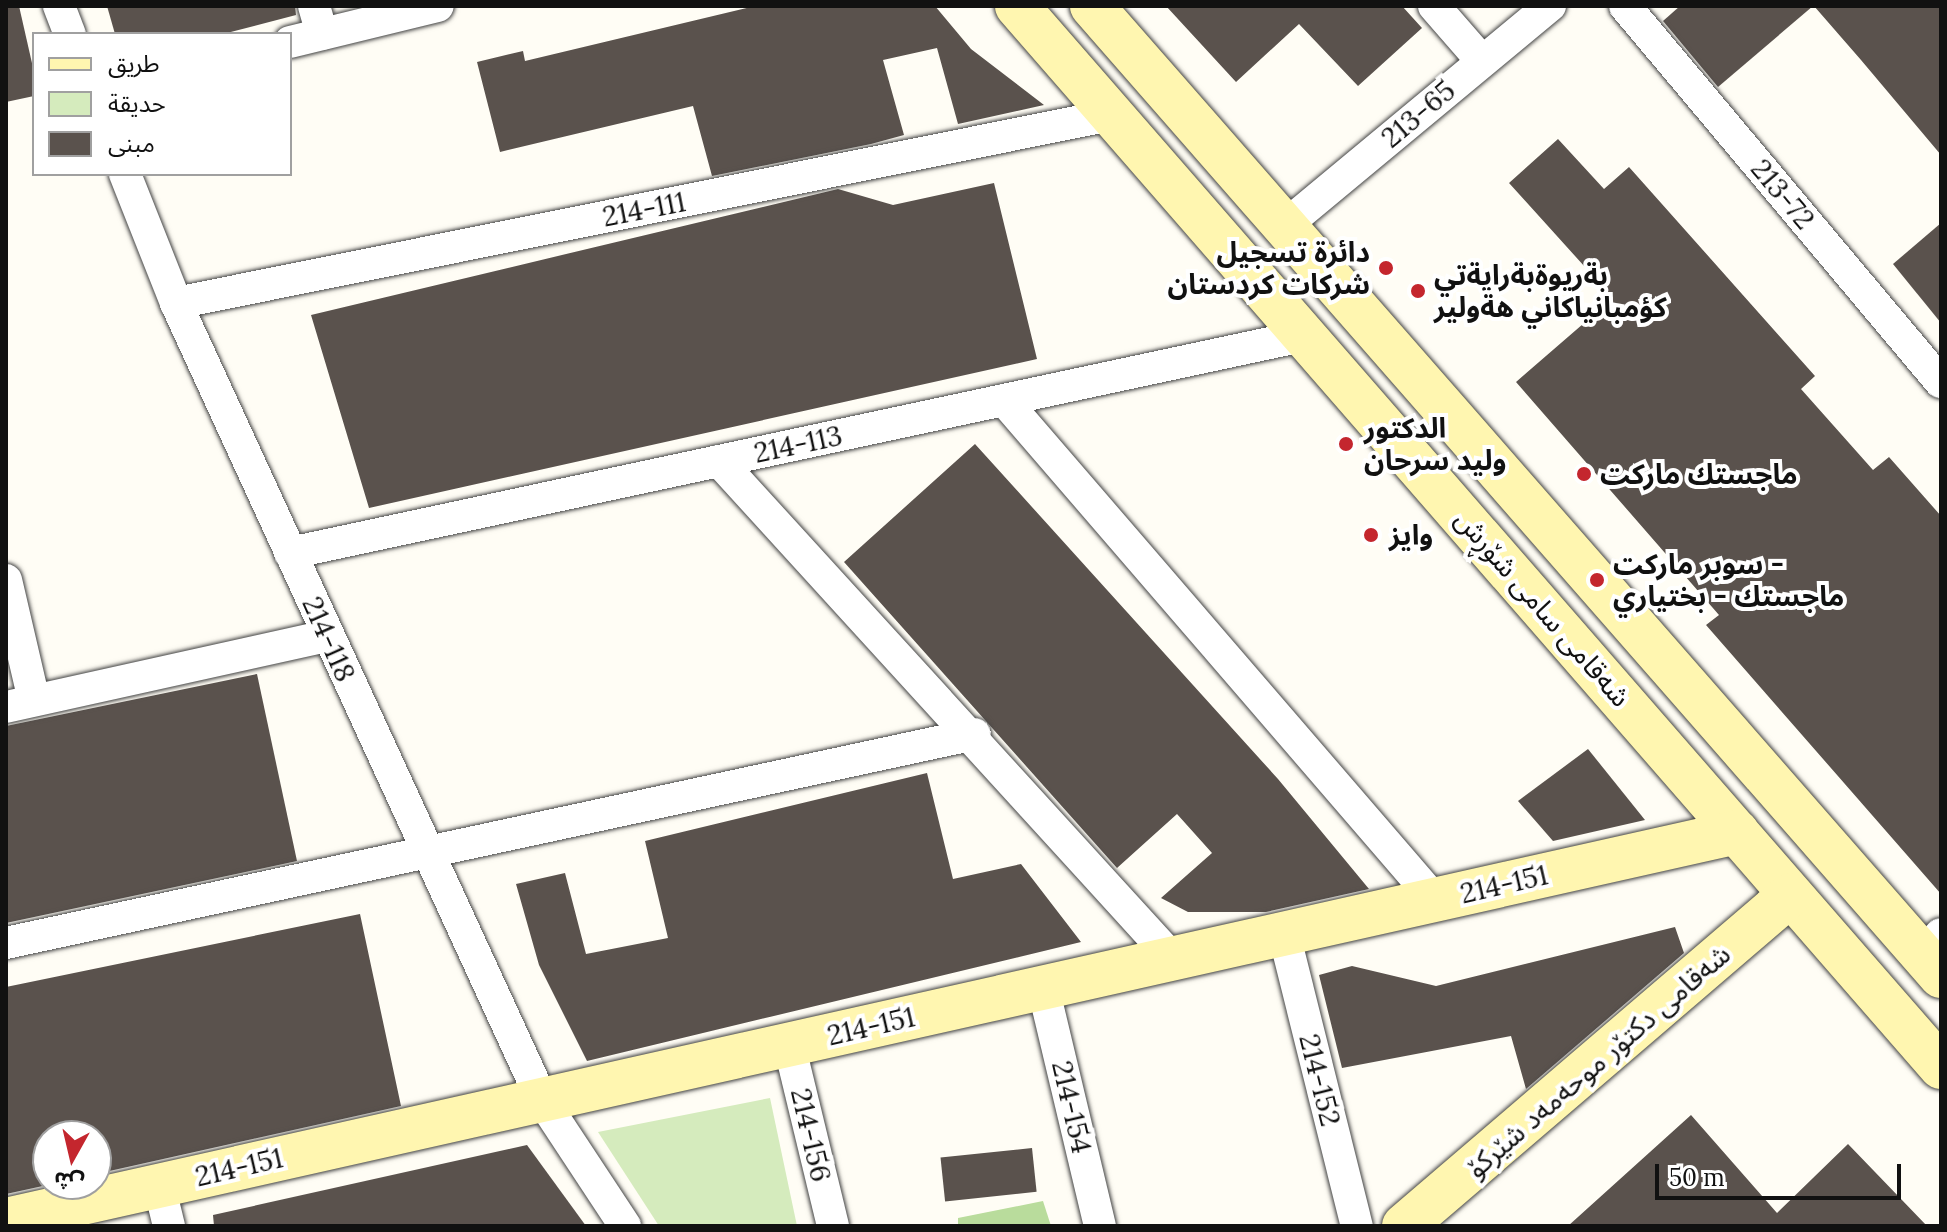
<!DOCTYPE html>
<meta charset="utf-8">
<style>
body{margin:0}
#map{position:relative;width:1947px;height:1232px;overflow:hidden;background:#fffdf5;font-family:Lora,"Noto Sans Arabic",serif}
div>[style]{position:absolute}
.green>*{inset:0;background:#d5ebbd}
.forest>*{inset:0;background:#b9dc9c}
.building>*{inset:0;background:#5a524d;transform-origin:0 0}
.roads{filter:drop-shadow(0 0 2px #444) drop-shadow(0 0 2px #444)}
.street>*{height:32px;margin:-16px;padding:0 16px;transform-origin:16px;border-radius:16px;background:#fff}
.secondary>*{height:44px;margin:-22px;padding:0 22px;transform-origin:22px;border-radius:22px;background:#fff6b0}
.dots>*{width:22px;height:22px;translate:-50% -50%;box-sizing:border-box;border:4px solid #fff;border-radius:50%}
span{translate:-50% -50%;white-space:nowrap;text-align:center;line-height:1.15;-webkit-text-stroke:8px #fff;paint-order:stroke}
.street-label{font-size:28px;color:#111}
.poi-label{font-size:28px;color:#111;font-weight:700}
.right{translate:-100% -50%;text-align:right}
.left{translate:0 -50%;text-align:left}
.frame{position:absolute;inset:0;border:8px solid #111;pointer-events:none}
.legend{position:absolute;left:32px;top:32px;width:260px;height:144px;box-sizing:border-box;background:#fff;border:2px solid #a0a0a0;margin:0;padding:10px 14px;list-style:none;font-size:24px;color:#111}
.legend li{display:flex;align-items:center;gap:16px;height:40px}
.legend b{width:40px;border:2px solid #a0a0a0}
.north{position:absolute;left:32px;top:1120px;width:80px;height:80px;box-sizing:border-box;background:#fff;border:2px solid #a0a0a0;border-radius:50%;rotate:188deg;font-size:22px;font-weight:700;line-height:32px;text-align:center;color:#111}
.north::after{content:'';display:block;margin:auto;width:28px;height:36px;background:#c4262e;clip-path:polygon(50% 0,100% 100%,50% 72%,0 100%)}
.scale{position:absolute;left:1655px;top:1164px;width:246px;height:36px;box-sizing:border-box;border:4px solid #111;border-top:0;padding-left:10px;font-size:24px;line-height:28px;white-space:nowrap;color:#111;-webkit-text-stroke:6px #fff;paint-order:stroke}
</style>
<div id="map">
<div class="green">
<i style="clip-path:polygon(770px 1098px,797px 1226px,659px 1226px,598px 1132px)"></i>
</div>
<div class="forest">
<i style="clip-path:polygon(1043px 1201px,1051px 1226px,958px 1226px,958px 1218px)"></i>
</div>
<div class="building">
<i style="clip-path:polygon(6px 6px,19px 6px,34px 72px,34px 96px,6px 102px)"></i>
<i style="clip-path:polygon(107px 6px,295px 6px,296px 15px,223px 34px,115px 34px)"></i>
<i style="clip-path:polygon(755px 6px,935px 6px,971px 49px,1044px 105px,958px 124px,937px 48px,883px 60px,904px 135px,871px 144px,712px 176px,693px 106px,500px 152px,477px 62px,523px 51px,525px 61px)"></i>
<i style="clip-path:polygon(1166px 6px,1402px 6px,1422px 28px,1358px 86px,1299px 24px,1236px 82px)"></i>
<i style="clip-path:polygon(1680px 6px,1813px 6px,1718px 87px,1663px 21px)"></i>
<i style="clip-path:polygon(1814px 6px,1941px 6px,1941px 155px,1861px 60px)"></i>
<i style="clip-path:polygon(1558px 139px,1604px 189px,1629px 167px,1815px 376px,1801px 389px,1873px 470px,1889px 457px,1941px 516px,1941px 894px,1706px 625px,1719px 615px,1516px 382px,1613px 298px,1509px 183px)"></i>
<i style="clip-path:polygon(994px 183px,1037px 359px,369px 508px,311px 315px,838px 189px,893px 205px)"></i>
<i style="clip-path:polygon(1941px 223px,1941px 323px,1893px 264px)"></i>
<i style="clip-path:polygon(975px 444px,1278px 779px,1369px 889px,1266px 912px,1188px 912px,1161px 898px,1212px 853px,1177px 814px,1117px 868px,844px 562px)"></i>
<i style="clip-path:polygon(257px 674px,297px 861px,6px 923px,6px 726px)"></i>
<i style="clip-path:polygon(1588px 749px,1645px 820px,1553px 841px,1518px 801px)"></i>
<i style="clip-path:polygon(927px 773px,953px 879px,1021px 864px,1081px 942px,587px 1061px,539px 965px,516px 884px,565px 873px,586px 954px,668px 938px,645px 841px)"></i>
<i style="clip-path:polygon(360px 914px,401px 1106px,96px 1174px,96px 1136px,48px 1136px,52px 1184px,6px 1194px,6px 987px)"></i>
<i style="clip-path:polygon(1675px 927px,1684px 953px,1526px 1089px,1511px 1036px,1342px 1068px,1319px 975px,1352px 966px,1436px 986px)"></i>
<i style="clip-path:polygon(1691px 1115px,1777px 1213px,1848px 1144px,1927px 1226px,1568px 1226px)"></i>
<i style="clip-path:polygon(527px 1145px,586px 1226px,214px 1226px,213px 1215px)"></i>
<i style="left:1032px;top:1148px;width:44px;height:92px;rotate:84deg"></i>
</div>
<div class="roads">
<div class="street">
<i style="left:59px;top:6px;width:30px;rotate:69deg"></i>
<i style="left:314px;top:6px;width:29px;rotate:74deg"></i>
<i style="left:1434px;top:6px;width:72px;rotate:49deg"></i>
<i style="left:1625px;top:6px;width:491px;rotate:50deg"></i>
<i style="left:290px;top:42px;width:152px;rotate:-13.7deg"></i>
<i style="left:125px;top:174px;width:139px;rotate:68.4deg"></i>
<i style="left:176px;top:303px;width:877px;rotate:65.33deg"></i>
<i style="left:542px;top:1100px;width:151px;rotate:56.6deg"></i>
<i style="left:1287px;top:224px;width:342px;rotate:-39.7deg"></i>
<i style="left:176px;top:303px;width:954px;rotate:-11.37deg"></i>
<i style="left:1004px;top:400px;width:660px;rotate:49.24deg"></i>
<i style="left:719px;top:461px;width:674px;rotate:47.65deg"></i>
<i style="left:290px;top:553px;width:1040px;rotate:-12.1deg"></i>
<i style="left:6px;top:580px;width:123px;rotate:76.9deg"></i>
<i style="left:6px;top:707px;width:329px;rotate:-12.5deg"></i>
<i style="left:1284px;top:934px;width:301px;rotate:76deg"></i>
<i style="left:6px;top:943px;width:991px;rotate:-12.17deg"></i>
<i style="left:1922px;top:955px;width:28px;rotate:-48deg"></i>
<i style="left:1043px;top:987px;width:246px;rotate:76.6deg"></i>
<i style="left:789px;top:1044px;width:187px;rotate:76.4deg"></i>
<i style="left:159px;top:1185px;width:42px;rotate:76.3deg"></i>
</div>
<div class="secondary">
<i style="left:1017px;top:6px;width:1407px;rotate:48.95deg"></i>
<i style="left:1092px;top:6px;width:1289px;rotate:48.81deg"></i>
<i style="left:6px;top:1220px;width:1774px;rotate:-12.63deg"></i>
<i style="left:1404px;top:1226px;width:508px;rotate:-40.61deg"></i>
</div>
</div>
<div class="dots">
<i style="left:1386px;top:268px;background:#c4262e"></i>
<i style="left:1418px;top:291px;background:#c4262e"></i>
<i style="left:1346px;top:444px;background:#c4262e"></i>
<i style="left:1584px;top:474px;background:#c4262e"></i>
<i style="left:1371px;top:535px;background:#c4262e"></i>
<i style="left:1597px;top:580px;background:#c4262e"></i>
</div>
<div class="street-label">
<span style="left:1418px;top:114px;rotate:-40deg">213-65</span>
<span style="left:1783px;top:194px;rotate:50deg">213-72</span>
<span style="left:644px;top:209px;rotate:-11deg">214-111</span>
<span style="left:798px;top:444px;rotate:-12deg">214-113</span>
<span style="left:1543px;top:608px;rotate:49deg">شەقامی سامی شۆڕش</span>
<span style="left:329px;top:639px;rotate:66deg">214-118</span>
<span style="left:1504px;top:884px;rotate:-13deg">214-151</span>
<span style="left:871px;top:1026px;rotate:-13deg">214-151</span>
<span style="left:1598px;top:1061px;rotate:-41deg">شەقامی دکتۆر موحەمەد شێرکۆ</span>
<span style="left:1320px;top:1080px;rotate:76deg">214-152</span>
<span style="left:1072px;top:1107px;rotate:77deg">214-154</span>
<span style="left:811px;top:1135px;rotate:77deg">214-156</span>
<span style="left:239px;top:1167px;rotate:-13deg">214-151</span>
</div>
<div class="poi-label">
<span class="right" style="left:1370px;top:268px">دائرة تسجيل<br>شركات كردستان</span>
<span class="left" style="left:1434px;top:291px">بةريوةبةرايةتي<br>كؤمبانياكاني هةولير</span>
<span class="left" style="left:1364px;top:444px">الدكتور<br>وليد سرحان</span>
<span class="left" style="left:1600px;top:474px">ماجستك ماركت</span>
<span class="left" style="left:1389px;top:535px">وايز</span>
<span class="left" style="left:1613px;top:580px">سوبر ماركت -<br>ماجستك - بختياري</span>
</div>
<div class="frame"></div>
<ul class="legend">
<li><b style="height:10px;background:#fff6b0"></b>طريق</li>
<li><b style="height:22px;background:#d5ebbd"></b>حديقة</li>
<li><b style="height:22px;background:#5a524d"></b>مبنى</li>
</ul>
<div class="north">ش</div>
<div class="scale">50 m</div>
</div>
